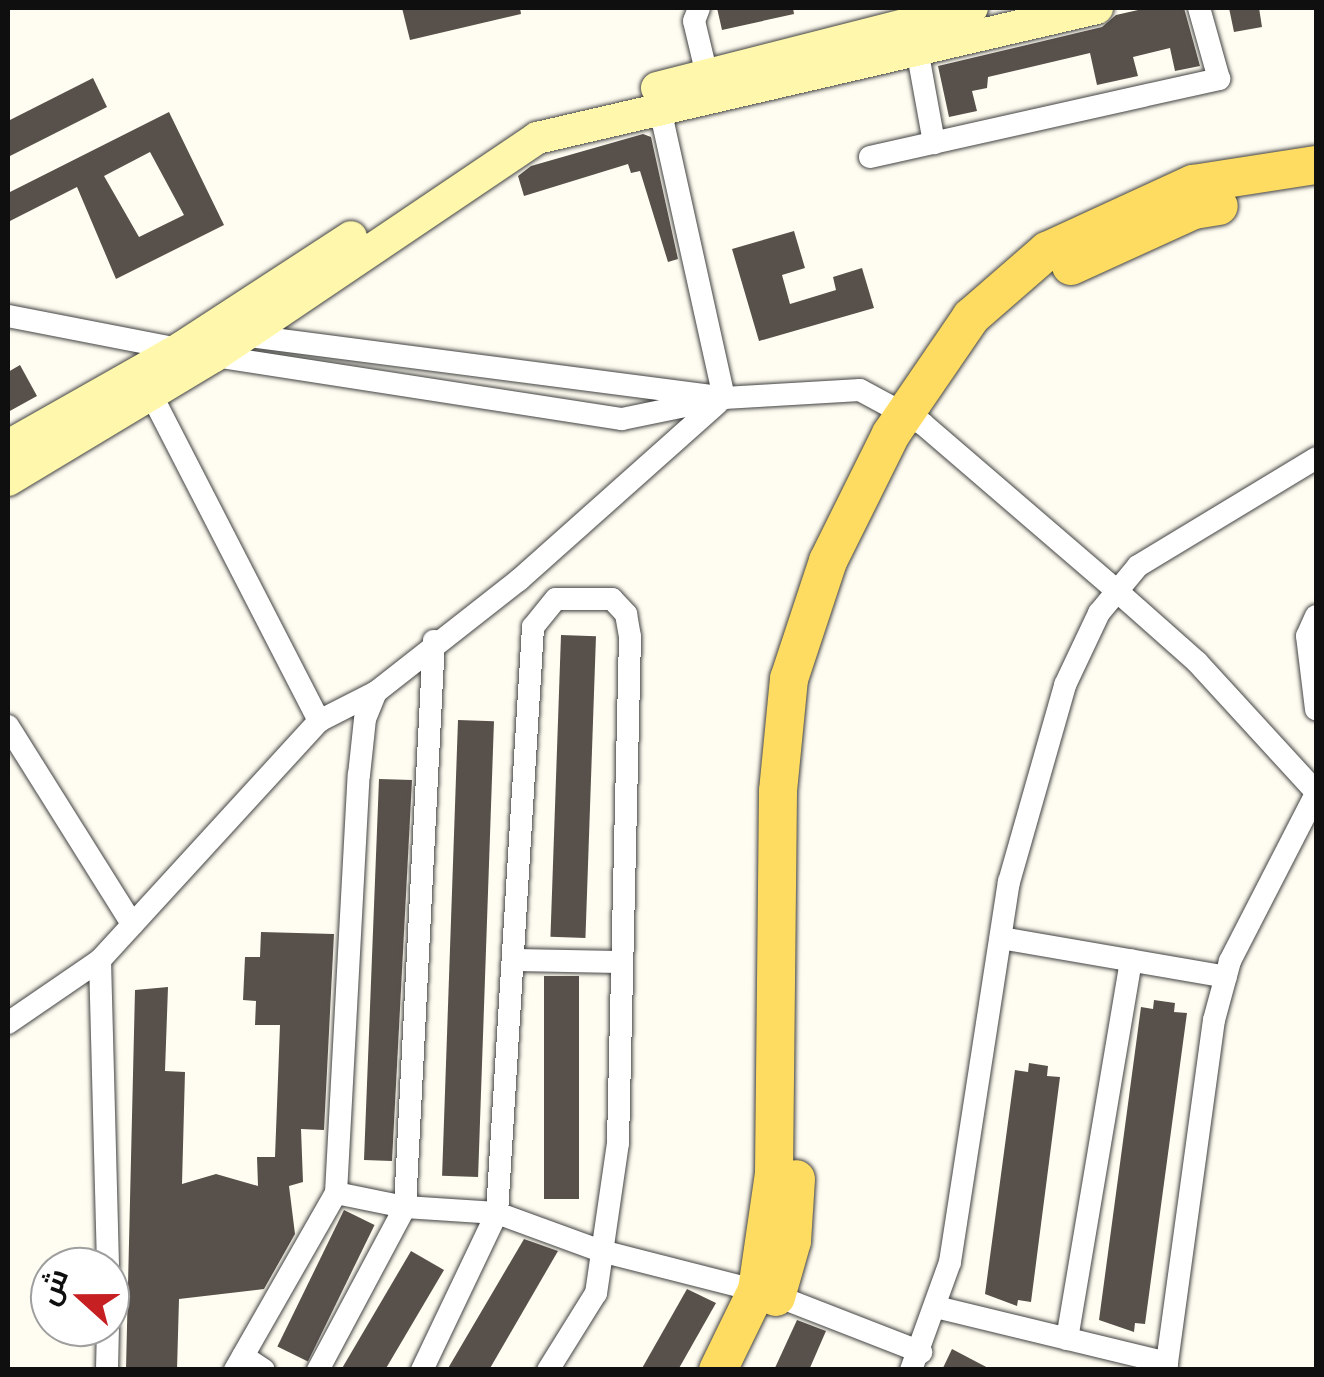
<!DOCTYPE html>
<meta charset="utf-8">
<style>
body{margin:0}
#map{position:relative;width:1324px;height:1377px;overflow:hidden;background:#fffdf1;font-family:"Zilla Slab",Cairo,serif}
div>[style]{position:absolute}
.building>*{inset:0;background:#58504b;transform-origin:0 0}
.roads{filter:drop-shadow(0 0 2px #424242) drop-shadow(0 0 2px #424242)}
.street>*{height:22px;margin:-11px;padding:0 11px;transform-origin:11px;border-radius:11px;background:#fff}
.secondary>*{height:32px;margin:-16px;padding:0 16px;transform-origin:16px;border-radius:16px;background:#fff8ac}
.primary>*{height:38px;margin:-19px;padding:0 19px;transform-origin:19px;border-radius:19px;background:#fedc62}
span{translate:-50% -50%;white-space:nowrap;text-align:center;line-height:1.15;-webkit-text-stroke:10px #fff;paint-order:stroke}
.frame{position:absolute;inset:0;border:10px solid #0f0f0f;pointer-events:none}
.north{position:absolute;left:30px;top:1247px;width:100px;height:100px;box-sizing:border-box;background:#fff;border:2px solid #9f9f9f;border-radius:50%;rotate:291deg;font-size:28px;font-weight:700;line-height:40px;text-align:center;color:#0f0f0f}
.north::after{content:'';display:block;margin:auto;width:35px;height:45px;background:#c62023;clip-path:polygon(50% 0,100% 100%,50% 72%,0 100%)}
</style>
<div id="map">
<div class="building">
<i style="clip-path:polygon(402px 8px,520px 8px,521px 14px,410px 40px)"></i>
<i style="clip-path:polygon(717px 8px,793px 8px,794px 14px,722px 30px)"></i>
<i style="clip-path:polygon(1147px 8px,1184px 8px,1200px 66px,1175px 71px,1170px 48px,1133px 57px,1138px 76px,1097px 85px,1090px 53px,988px 77px,987px 88px,972px 91px,977px 111px,949px 117px,938px 66px,1102px 27px,1116px 15px)"></i>
<i style="clip-path:polygon(1229px 8px,1259px 8px,1262px 27px,1234px 32px)"></i>
<i style="clip-path:polygon(93px 78px,107px 107px,8px 157px,8px 121px)"></i>
<i style="clip-path:polygon(evenodd,169px 112px,224px 225px,116px 279px,77px 187px,8px 222px,8px 193px,169px 112px,150px 152px,184px 215px,139px 237px,104px 176px,150px 152px)"></i>
<i style="clip-path:polygon(643px 134px,651px 137px,678px 259px,668px 262px,640px 171px,631px 173px,628px 164px,524px 196px,518px 176px,531px 166px)"></i>
<i style="clip-path:polygon(794px 231px,805px 268px,782px 275px,790px 304px,836px 290px,833px 277px,862px 268px,874px 308px,759px 341px,732px 249px)"></i>
<i style="clip-path:polygon(20px 365px,37px 396px,8px 412px,8px 372px)"></i>
<i style="left:561px;top:635px;width:35px;height:302px;rotate:2deg"></i>
<i style="left:458px;top:720px;width:36px;height:456px;rotate:2deg"></i>
<i style="clip-path:polygon(379px 779px,412px 780px,392px 1161px,364px 1160px)"></i>
<i style="clip-path:polygon(261px 932px,334px 934px,324px 1130px,301px 1129px,303px 1182px,289px 1186px,295px 1234px,264px 1289px,179px 1299px,177px 1370px,126px 1369px,135px 990px,168px 987px,165px 1071px,185px 1072px,182px 1184px,216px 1174px,258px 1186px,257px 1157px,275px 1157px,280px 1025px,255px 1025px,256px 1001px,243px 1000px,245px 957px,260px 957px)"></i>
<i style="left:544px;top:976px;width:35px;height:223px"></i>
<i style="clip-path:polygon(1154px 1000px,1175px 1003px,1174px 1012px,1187px 1013px,1145px 1324px,1135px 1323px,1134px 1332px,1099px 1320px,1141px 1007px,1153px 1009px)"></i>
<i style="clip-path:polygon(1029px 1063px,1048px 1066px,1047px 1076px,1060px 1077px,1031px 1302px,1018px 1300px,1017px 1306px,985px 1294px,1015px 1070px,1028px 1072px)"></i>
<i style="left:344px;top:1210px;width:34px;height:152px;rotate:26deg"></i>
<i style="clip-path:polygon(524px 1239px,558px 1251px,489px 1370px,447px 1370px)"></i>
<i style="clip-path:polygon(411px 1251px,444px 1270px,385px 1370px,341px 1370px)"></i>
<i style="clip-path:polygon(687px 1289px,716px 1303px,678px 1370px,641px 1370px)"></i>
<i style="clip-path:polygon(797px 1320px,826px 1331px,809px 1370px,774px 1370px)"></i>
<i style="clip-path:polygon(952px 1349px,992px 1370px,942px 1370px)"></i>
</div>
<div class="roads">
<div class="street">
<i style="left:699px;top:8px;width:14px;rotate:111deg"></i>
<i style="left:694px;top:21px;width:56px;rotate:76.5deg"></i>
<i style="left:915px;top:38px;width:107px;rotate:79.7deg"></i>
<i style="left:660px;top:109px;width:296px;rotate:77.5deg"></i>
<i style="left:870px;top:157px;width:358px;rotate:-12.6deg"></i>
<i style="left:1219px;top:79px;width:74px;rotate:-105.7deg"></i>
<i style="left:8px;top:316px;width:210px;rotate:11deg"></i>
<i style="left:214px;top:356px;width:413px;rotate:8.8deg"></i>
<i style="left:622px;top:419px;width:104px;rotate:-11.6deg"></i>
<i style="left:724px;top:398px;width:136px;rotate:-3.4deg"></i>
<i style="left:860px;top:390px;width:72px;rotate:28.4deg"></i>
<i style="left:923px;top:424px;width:256px;rotate:40.7deg"></i>
<i style="left:1117px;top:591px;width:107px;rotate:41.6deg"></i>
<i style="left:1197px;top:662px;width:176px;rotate:47.5deg"></i>
<i style="left:242px;top:335px;width:473px;rotate:7.4deg"></i>
<i style="left:151px;top:394px;width:368px;rotate:62.8deg"></i>
<i style="left:1316px;top:616px;width:22px;rotate:114deg"></i>
<i style="left:1307px;top:636px;width:74px;rotate:83deg"></i>
<i style="left:8px;top:726px;width:234px;rotate:57.9deg"></i>
<i style="left:1001px;top:938px;width:228px;rotate:9.8deg"></i>
<i style="left:100px;top:960px;width:307px;rotate:88.5deg"></i>
<i style="left:515px;top:960px;width:105px;rotate:1.1deg"></i>
<i style="left:8px;top:1023px;width:112px;rotate:-34.4deg"></i>
<i style="left:100px;top:960px;width:324px;rotate:-47.5deg"></i>
<i style="left:319px;top:721px;width:64px;rotate:-27deg"></i>
<i style="left:336px;top:1193px;width:70px;rotate:11.5deg"></i>
<i style="left:405px;top:1207px;width:92px;rotate:3.7deg"></i>
<i style="left:497px;top:1213px;width:111px;rotate:20.1deg"></i>
<i style="left:601px;top:1251px;width:182px;rotate:14.3deg"></i>
<i style="left:777px;top:1296px;width:155px;rotate:21.3deg"></i>
<i style="left:936px;top:1307px;width:238px;rotate:13.6deg"></i>
<i style="left:1067px;top:1339px;width:384px;rotate:-80.4deg"></i>
<i style="left:243px;top:1356px;width:25px;rotate:34deg"></i>
<i style="left:107px;top:1370px;width:43px;rotate:-88.7deg"></i>
<i style="left:235px;top:1370px;width:204px;rotate:-60.3deg"></i>
<i style="left:336px;top:1193px;width:419px;rotate:-86.9deg"></i>
<i style="left:359px;top:775px;width:56px;rotate:-83.9deg"></i>
<i style="left:365px;top:719px;width:29px;rotate:-68deg"></i>
<i style="left:376px;top:692px;width:182px;rotate:-38.1deg"></i>
<i style="left:519px;top:580px;width:266px;rotate:-41.7deg"></i>
<i style="left:318px;top:1370px;width:185px;rotate:-61.9deg"></i>
<i style="left:405px;top:1207px;width:567px;rotate:-87.07deg"></i>
<i style="left:422px;top:1370px;width:174px;rotate:-64.5deg"></i>
<i style="left:497px;top:1213px;width:587px;rotate:-86.48deg"></i>
<i style="left:533px;top:627px;width:36px;rotate:-51deg"></i>
<i style="left:556px;top:599px;width:56px"></i>
<i style="left:612px;top:599px;width:21px;rotate:47deg"></i>
<i style="left:626px;top:614px;width:23px;rotate:80deg"></i>
<i style="left:630px;top:637px;width:506px;rotate:91.36deg"></i>
<i style="left:618px;top:1143px;width:152px;rotate:98.3deg"></i>
<i style="left:596px;top:1293px;width:91px;rotate:121.9deg"></i>
<i style="left:911px;top:1370px;width:115px;rotate:-70.1deg"></i>
<i style="left:950px;top:1262px;width:385px;rotate:-81.2deg"></i>
<i style="left:1009px;top:882px;width:205px;rotate:-74.1deg"></i>
<i style="left:1065px;top:685px;width:80px;rotate:-64.7deg"></i>
<i style="left:1099px;top:613px;width:61px;rotate:-50.3deg"></i>
<i style="left:1138px;top:566px;width:208px;rotate:-31.2deg"></i>
<i style="left:1166px;top:1370px;width:353px;rotate:-82.2deg"></i>
<i style="left:1214px;top:1020px;width:61px;rotate:-74.8deg"></i>
<i style="left:1230px;top:961px;width:188px;rotate:-62.8deg"></i>
</div>
<div class="secondary">
<i style="left:657px;top:88px;width:325px;rotate:-14.3deg"></i>
<i style="left:8px;top:446px;width:199px;rotate:-29.5deg"></i>
<i style="left:181px;top:348px;width:203px;rotate:-33.1deg"></i>
<i style="left:8px;top:480px;width:240px;rotate:-31deg"></i>
<i style="left:214px;top:356px;width:390px;rotate:-34deg"></i>
<i style="left:537px;top:138px;width:575px;rotate:-13.07deg"></i>
</div>
<div class="primary">
<i style="left:1071px;top:266px;width:135px;rotate:-24.5deg"></i>
<i style="left:1194px;top:210px;width:25px;rotate:-9deg"></i>
<i style="left:776px;top:1297px;width:58px;rotate:-74.1deg"></i>
<i style="left:792px;top:1241px;width:62px;rotate:-86.3deg"></i>
<i style="left:718px;top:1370px;width:89px;rotate:-64deg"></i>
<i style="left:757px;top:1290px;width:118px;rotate:-81.7deg"></i>
<i style="left:774px;top:1173px;width:382px;rotate:-89.4deg"></i>
<i style="left:778px;top:791px;width:113px;rotate:-84.4deg"></i>
<i style="left:789px;top:679px;width:124px;rotate:-71.7deg"></i>
<i style="left:828px;top:561px;width:142px;rotate:-63.6deg"></i>
<i style="left:891px;top:434px;width:142px;rotate:-55.6deg"></i>
<i style="left:971px;top:317px;width:101px;rotate:-41deg"></i>
<i style="left:1047px;top:251px;width:161px;rotate:-24.7deg"></i>
<i style="left:1193px;top:184px;width:124px;rotate:-8.8deg"></i>
</div>
</div>
<div class="frame"></div>
<div class="north">ش</div>
</div>
